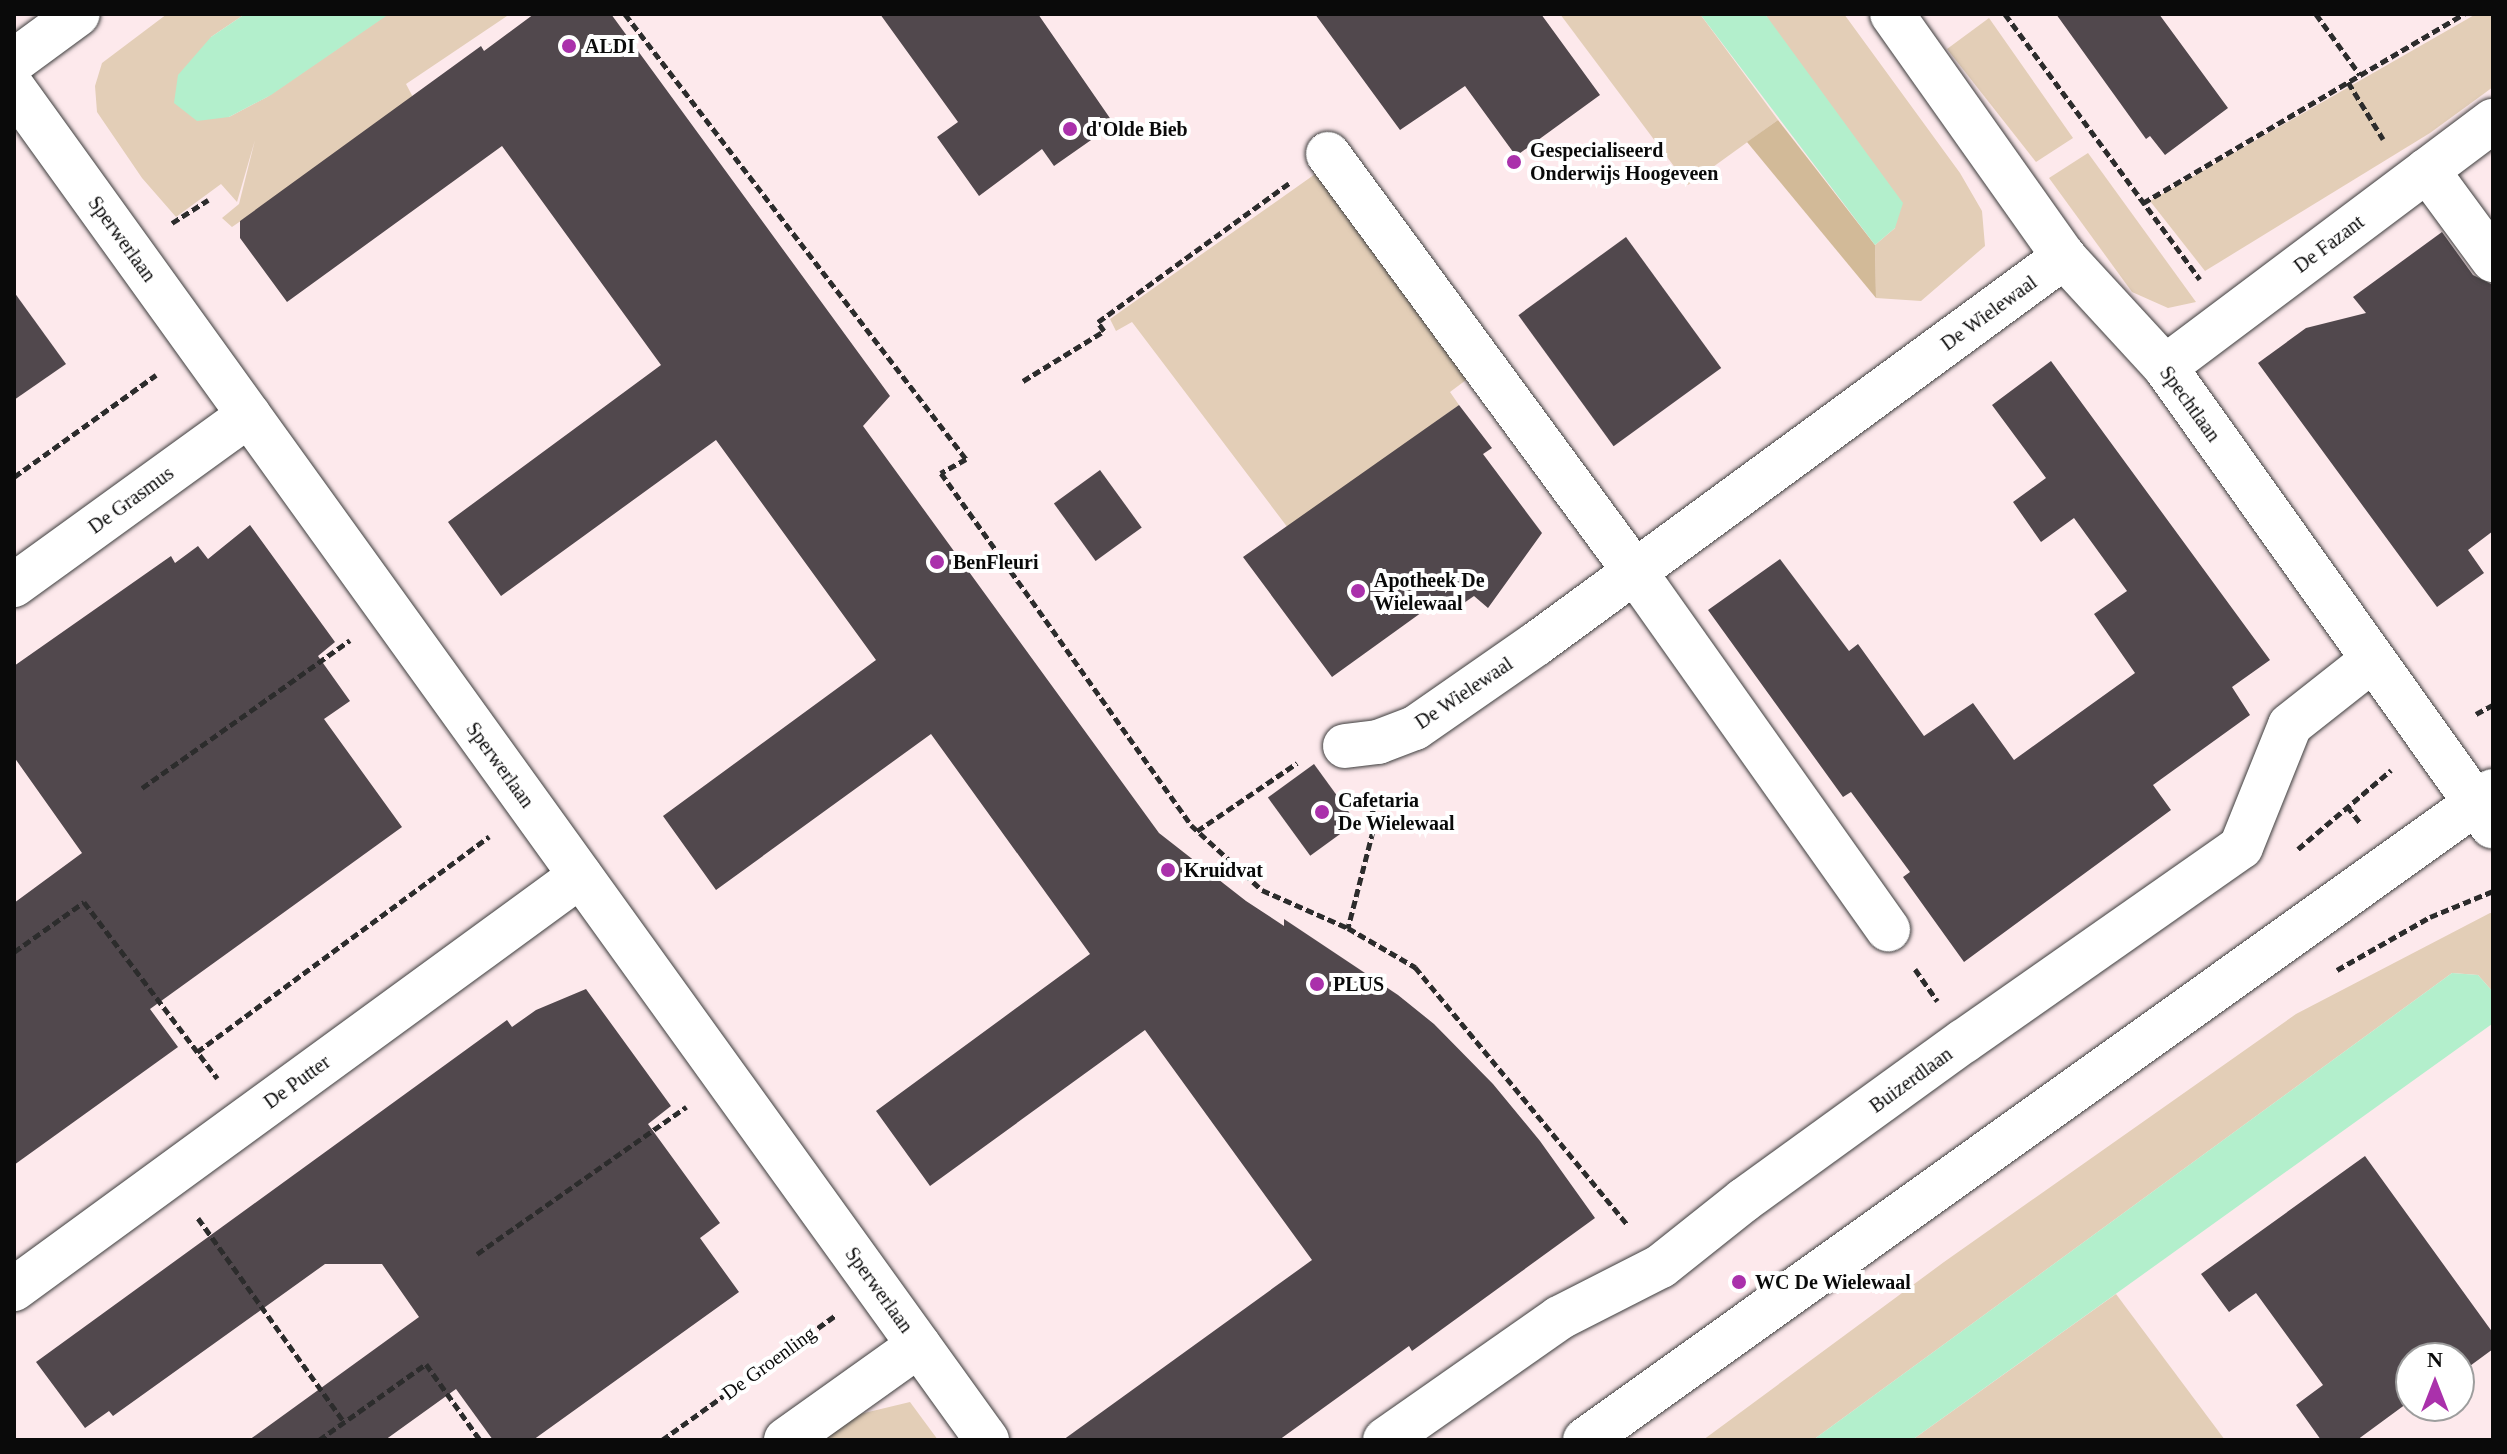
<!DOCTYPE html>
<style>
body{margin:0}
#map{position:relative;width:2507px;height:1454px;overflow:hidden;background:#fde9ec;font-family:Georgia,serif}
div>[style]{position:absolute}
.green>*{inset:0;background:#e3ceb7}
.forest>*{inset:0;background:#d2ba98}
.water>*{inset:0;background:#b3efcc}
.building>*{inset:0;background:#51484d;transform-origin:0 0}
.path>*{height:5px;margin-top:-2.5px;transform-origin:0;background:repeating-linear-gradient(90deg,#2c2c2c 0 8px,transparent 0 12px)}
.roads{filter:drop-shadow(0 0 2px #3d3d3d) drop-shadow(0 0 2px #3d3d3d)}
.minor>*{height:44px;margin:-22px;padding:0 22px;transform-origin:22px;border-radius:22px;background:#fff}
.dots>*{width:22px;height:22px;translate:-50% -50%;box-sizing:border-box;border:4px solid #fff;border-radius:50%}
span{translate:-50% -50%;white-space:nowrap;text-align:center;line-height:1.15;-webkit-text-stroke:8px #fff;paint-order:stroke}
.poi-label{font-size:20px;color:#0a0a0a;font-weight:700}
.left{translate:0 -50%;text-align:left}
.street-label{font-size:20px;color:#0a0a0a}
.frame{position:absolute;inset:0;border:16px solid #0a0a0a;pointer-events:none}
.north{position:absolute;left:2395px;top:1342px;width:80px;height:80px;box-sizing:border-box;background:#fff;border:2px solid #9d9d9d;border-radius:50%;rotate:0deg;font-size:22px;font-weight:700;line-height:32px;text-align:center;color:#0a0a0a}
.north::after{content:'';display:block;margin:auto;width:28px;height:36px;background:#aa31ab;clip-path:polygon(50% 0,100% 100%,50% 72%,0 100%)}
</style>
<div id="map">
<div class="green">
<i style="clip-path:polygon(167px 14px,245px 14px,211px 37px,229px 117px,267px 97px,388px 14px,510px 14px,406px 84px,415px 101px,232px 227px,222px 218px,239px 204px,255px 140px,237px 202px,221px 184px,176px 217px,142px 178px,97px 112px,95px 86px,102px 63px)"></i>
<i style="clip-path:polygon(1560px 14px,1700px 14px,1778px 120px,1688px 185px)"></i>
<i style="clip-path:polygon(1765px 14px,1844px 14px,1960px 173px,1982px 211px,1985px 246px,1921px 301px,1876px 298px,1875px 245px,1895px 228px)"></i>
<i style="clip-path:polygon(2476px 14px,2493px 14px,2493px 87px,2430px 133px,2205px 271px,2150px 201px)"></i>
<i style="clip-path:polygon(1989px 18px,2073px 138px,2036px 162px,1947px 49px)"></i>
<i style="clip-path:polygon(2088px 153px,2196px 302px,2168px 308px,2132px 292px,2049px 178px)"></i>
<i style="clip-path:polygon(1318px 172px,1474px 374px,1450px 392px,1459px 405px,1288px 528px,1132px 322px,1116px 331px,1110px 319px)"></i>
<i style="clip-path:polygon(2490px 913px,2493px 913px,2493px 992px,2478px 975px,2452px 973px,1813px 1440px,1703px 1440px,1944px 1262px,2296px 1014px)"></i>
<i style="clip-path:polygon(2116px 1294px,2225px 1440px,1912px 1440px)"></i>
<i style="clip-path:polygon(910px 1402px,938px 1440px,824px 1440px,860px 1414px)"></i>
</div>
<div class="forest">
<i style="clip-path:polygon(1778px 120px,1875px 245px,1876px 298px,1747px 142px)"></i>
</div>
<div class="water">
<i style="clip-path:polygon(245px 14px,389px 14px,271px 95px,229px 117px,197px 121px,174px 103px,178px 75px,211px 37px)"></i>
<i style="clip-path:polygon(1700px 14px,1765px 14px,1903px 203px,1895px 228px,1875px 245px)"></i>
<i style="clip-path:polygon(2452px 973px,2478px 975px,2493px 992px,2492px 1024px,1912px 1440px,1813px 1440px)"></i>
</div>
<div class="building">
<i style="clip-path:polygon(534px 14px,611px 14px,890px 396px,863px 426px,1159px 833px,1246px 901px,1284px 926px,1284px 919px,1398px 995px,1434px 1024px,1493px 1084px,1540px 1141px,1595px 1218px,1412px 1351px,1409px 1346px,1279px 1440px,1063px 1440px,1312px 1260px,1145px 1030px,930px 1186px,876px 1111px,1090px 954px,931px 734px,716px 890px,663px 816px,876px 660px,716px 440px,501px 596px,448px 522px,661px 365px,502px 146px,287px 302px,240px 238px,240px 221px,481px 46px,484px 51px)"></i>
<i style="clip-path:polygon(880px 14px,1038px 14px,1114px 124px,1054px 166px,1042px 149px,979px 196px,937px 137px,958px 122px)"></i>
<i style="clip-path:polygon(1315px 14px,1541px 14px,1600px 95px,1516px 156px,1465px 86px,1400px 130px)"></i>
<i style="clip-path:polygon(2056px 14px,2159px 14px,2228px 108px,2165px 155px,2150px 136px,2146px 139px)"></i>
<i style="clip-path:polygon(2442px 232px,2473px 275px,2493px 285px,2493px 531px,2468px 550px,2484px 573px,2437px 607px,2258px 363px,2306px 328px,2366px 313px,2353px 297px)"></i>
<i style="left:1626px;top:237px;width:162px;height:133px;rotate:54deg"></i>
<i style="clip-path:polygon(14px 292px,66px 364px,14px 400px)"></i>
<i style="clip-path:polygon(2051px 361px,2270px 660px,2232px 687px,2250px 715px,2153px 785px,2171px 810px,1964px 962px,1903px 877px,1910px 872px,1851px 792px,1843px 797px,1708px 610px,1780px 559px,1849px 651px,1858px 644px,1924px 736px,1973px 703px,2014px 760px,2135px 673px,2094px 614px,2127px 591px,2074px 518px,2041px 542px,2013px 502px,2046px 478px,1992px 405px)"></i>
<i style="clip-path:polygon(1459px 405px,1492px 448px,1483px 454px,1542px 533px,1488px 608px,1474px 596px,1451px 612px,1443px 597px,1332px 677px,1243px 557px)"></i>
<i style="left:1100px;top:470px;width:71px;height:57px;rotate:54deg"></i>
<i style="clip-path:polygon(250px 525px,335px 642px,318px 656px,350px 701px,324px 719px,402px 827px,150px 1009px,178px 1047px,14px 1165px,14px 903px,82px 853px,14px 757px,14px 666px,171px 556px,175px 563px,198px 546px,208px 559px)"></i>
<i style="left:1314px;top:764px;width:72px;height:57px;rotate:54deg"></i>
<i style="clip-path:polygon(586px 989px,671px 1106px,648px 1124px,720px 1223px,700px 1238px,739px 1292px,533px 1440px,493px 1440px,456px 1389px,385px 1440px,249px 1440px,419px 1317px,382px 1264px,325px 1264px,113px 1416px,109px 1411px,85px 1428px,36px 1362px,507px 1020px,512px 1027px,536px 1010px)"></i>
<i style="clip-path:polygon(2365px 1156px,2493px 1333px,2493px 1349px,2459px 1374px,2459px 1358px,2411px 1358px,2411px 1406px,2415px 1406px,2410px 1409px,2406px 1404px,2357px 1440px,2321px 1440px,2296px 1405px,2323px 1385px,2256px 1293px,2229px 1312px,2201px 1274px)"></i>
</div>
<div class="path">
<i style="left:625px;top:14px;width:561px;rotate:52.54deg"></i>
<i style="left:966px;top:459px;width:29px;rotate:151deg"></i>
<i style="left:941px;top:473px;width:432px;rotate:54.6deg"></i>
<i style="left:1191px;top:825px;width:96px;rotate:42.5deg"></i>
<i style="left:1262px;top:890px;width:94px;rotate:23.8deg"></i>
<i style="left:2005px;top:14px;width:329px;rotate:53.7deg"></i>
<i style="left:2316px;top:14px;width:75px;rotate:54.2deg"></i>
<i style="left:2348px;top:82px;width:67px;rotate:58.4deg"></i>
<i style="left:2143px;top:203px;width:373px;rotate:-30.5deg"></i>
<i style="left:172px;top:223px;width:43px;rotate:-32.6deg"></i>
<i style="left:1023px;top:381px;width:95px;rotate:-31.7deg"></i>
<i style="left:1104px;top:331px;width:11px;rotate:-124deg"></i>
<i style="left:1098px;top:322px;width:236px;rotate:-36deg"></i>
<i style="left:14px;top:477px;width:175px;rotate:-35.7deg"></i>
<i style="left:2476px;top:714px;width:19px;rotate:-28deg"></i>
<i style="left:142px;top:788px;width:255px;rotate:-35.4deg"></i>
<i style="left:1366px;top:795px;width:26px;rotate:67deg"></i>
<i style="left:1376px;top:819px;width:113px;rotate:104.4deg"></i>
<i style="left:1348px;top:928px;width:78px;rotate:30.2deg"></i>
<i style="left:1415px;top:967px;width:335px;rotate:50.5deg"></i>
<i style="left:2347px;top:806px;width:23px;rotate:52deg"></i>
<i style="left:1197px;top:831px;width:121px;rotate:-34.2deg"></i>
<i style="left:2298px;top:849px;width:122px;rotate:-40.3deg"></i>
<i style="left:14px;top:952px;width:86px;rotate:-35.5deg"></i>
<i style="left:84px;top:902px;width:221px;rotate:52.9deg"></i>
<i style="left:1915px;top:969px;width:39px;rotate:55deg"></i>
<i style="left:2337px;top:970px;width:107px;rotate:-29.7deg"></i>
<i style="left:2430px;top:917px;width:68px;rotate:-22.4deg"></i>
<i style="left:197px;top:1052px;width:363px;rotate:-36.4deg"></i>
<i style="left:198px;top:1218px;width:251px;rotate:54.4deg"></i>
<i style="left:477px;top:1254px;width:256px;rotate:-35.1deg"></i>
<i style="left:319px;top:1440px;width:131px;rotate:-35.4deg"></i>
<i style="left:426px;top:1364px;width:93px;rotate:54.6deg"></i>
<i style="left:662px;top:1440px;width:214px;rotate:-35.7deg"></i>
</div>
<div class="roads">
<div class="minor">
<i style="left:1892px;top:14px;width:298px;rotate:54.7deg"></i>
<i style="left:2064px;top:257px;width:149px;rotate:47.4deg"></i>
<i style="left:2165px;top:367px;width:564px;rotate:54.53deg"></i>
<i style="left:14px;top:61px;width:79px;rotate:-36.3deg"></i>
<i style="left:14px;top:89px;width:1665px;rotate:54.24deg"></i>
<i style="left:1328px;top:154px;width:519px;rotate:53.7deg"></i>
<i style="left:1635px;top:572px;width:438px;rotate:54.7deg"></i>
<i style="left:2427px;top:170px;width:112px;rotate:53.7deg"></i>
<i style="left:2165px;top:367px;width:410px;rotate:-36.9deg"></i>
<i style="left:14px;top:585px;width:290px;rotate:-35.9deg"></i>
<i style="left:1345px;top:746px;width:33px;rotate:-7deg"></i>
<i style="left:1378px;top:742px;width:40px;rotate:-21deg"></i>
<i style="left:1415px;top:728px;width:147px;rotate:-34.8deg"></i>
<i style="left:1536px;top:644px;width:655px;rotate:-36.24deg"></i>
<i style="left:14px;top:1289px;width:701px;rotate:-36.12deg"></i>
<i style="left:786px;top:1440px;width:163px;rotate:-35.5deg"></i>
<i style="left:1385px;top:1440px;width:213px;rotate:-35deg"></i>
<i style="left:1559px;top:1318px;width:114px;rotate:-27deg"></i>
<i style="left:1661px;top:1266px;width:106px;rotate:-38.5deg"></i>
<i style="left:1744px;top:1200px;width:271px;rotate:-35.9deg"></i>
<i style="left:1964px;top:1041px;width:338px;rotate:-35deg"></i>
<i style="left:2241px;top:847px;width:131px;rotate:-68.1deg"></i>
<i style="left:2290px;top:725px;width:103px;rotate:-38.3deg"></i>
<i style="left:1585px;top:1440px;width:1116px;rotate:-35.56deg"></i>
</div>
</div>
<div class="dots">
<i style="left:569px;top:46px;background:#aa31ab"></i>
<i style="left:1070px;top:129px;background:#aa31ab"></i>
<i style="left:1514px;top:162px;background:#aa31ab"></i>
<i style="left:937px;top:562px;background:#aa31ab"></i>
<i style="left:1358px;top:591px;background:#aa31ab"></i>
<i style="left:1322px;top:812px;background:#aa31ab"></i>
<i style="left:1168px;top:870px;background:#aa31ab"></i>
<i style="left:1317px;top:984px;background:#aa31ab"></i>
<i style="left:1739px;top:1282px;background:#aa31ab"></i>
</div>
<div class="poi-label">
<span class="left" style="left:585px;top:46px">ALDI</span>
<span class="left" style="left:1086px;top:129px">d'Olde Bieb</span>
<span class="left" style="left:1530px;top:162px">Gespecialiseerd<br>Onderwijs Hoogeveen</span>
<span class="left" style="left:953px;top:562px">BenFleuri</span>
<span class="left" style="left:1374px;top:592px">Apotheek De<br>Wielewaal</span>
<span class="left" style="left:1338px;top:812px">Cafetaria<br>De Wielewaal</span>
<span class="left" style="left:1184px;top:870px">Kruidvat</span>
<span class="left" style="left:1333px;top:984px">PLUS</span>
<span class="left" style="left:1755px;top:1282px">WC De Wielewaal</span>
</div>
<div class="street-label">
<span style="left:122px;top:239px;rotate:54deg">Sperwerlaan</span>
<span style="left:2329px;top:244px;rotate:-37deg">De Fazant</span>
<span style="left:1989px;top:313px;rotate:-36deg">De Wielewaal</span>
<span style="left:2190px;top:404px;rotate:54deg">Spechtlaan</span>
<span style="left:131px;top:500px;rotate:-36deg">De Grasmus</span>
<span style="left:1464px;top:693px;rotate:-34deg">De Wielewaal</span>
<span style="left:500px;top:765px;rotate:54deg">Sperwerlaan</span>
<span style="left:1911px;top:1080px;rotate:-36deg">Buizerdlaan</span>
<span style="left:297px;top:1082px;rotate:-36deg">De Putter</span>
<span style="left:879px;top:1290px;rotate:54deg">Sperwerlaan</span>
<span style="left:769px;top:1363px;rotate:-36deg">De Groenling</span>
</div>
<div class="frame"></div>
<div class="north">N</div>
</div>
